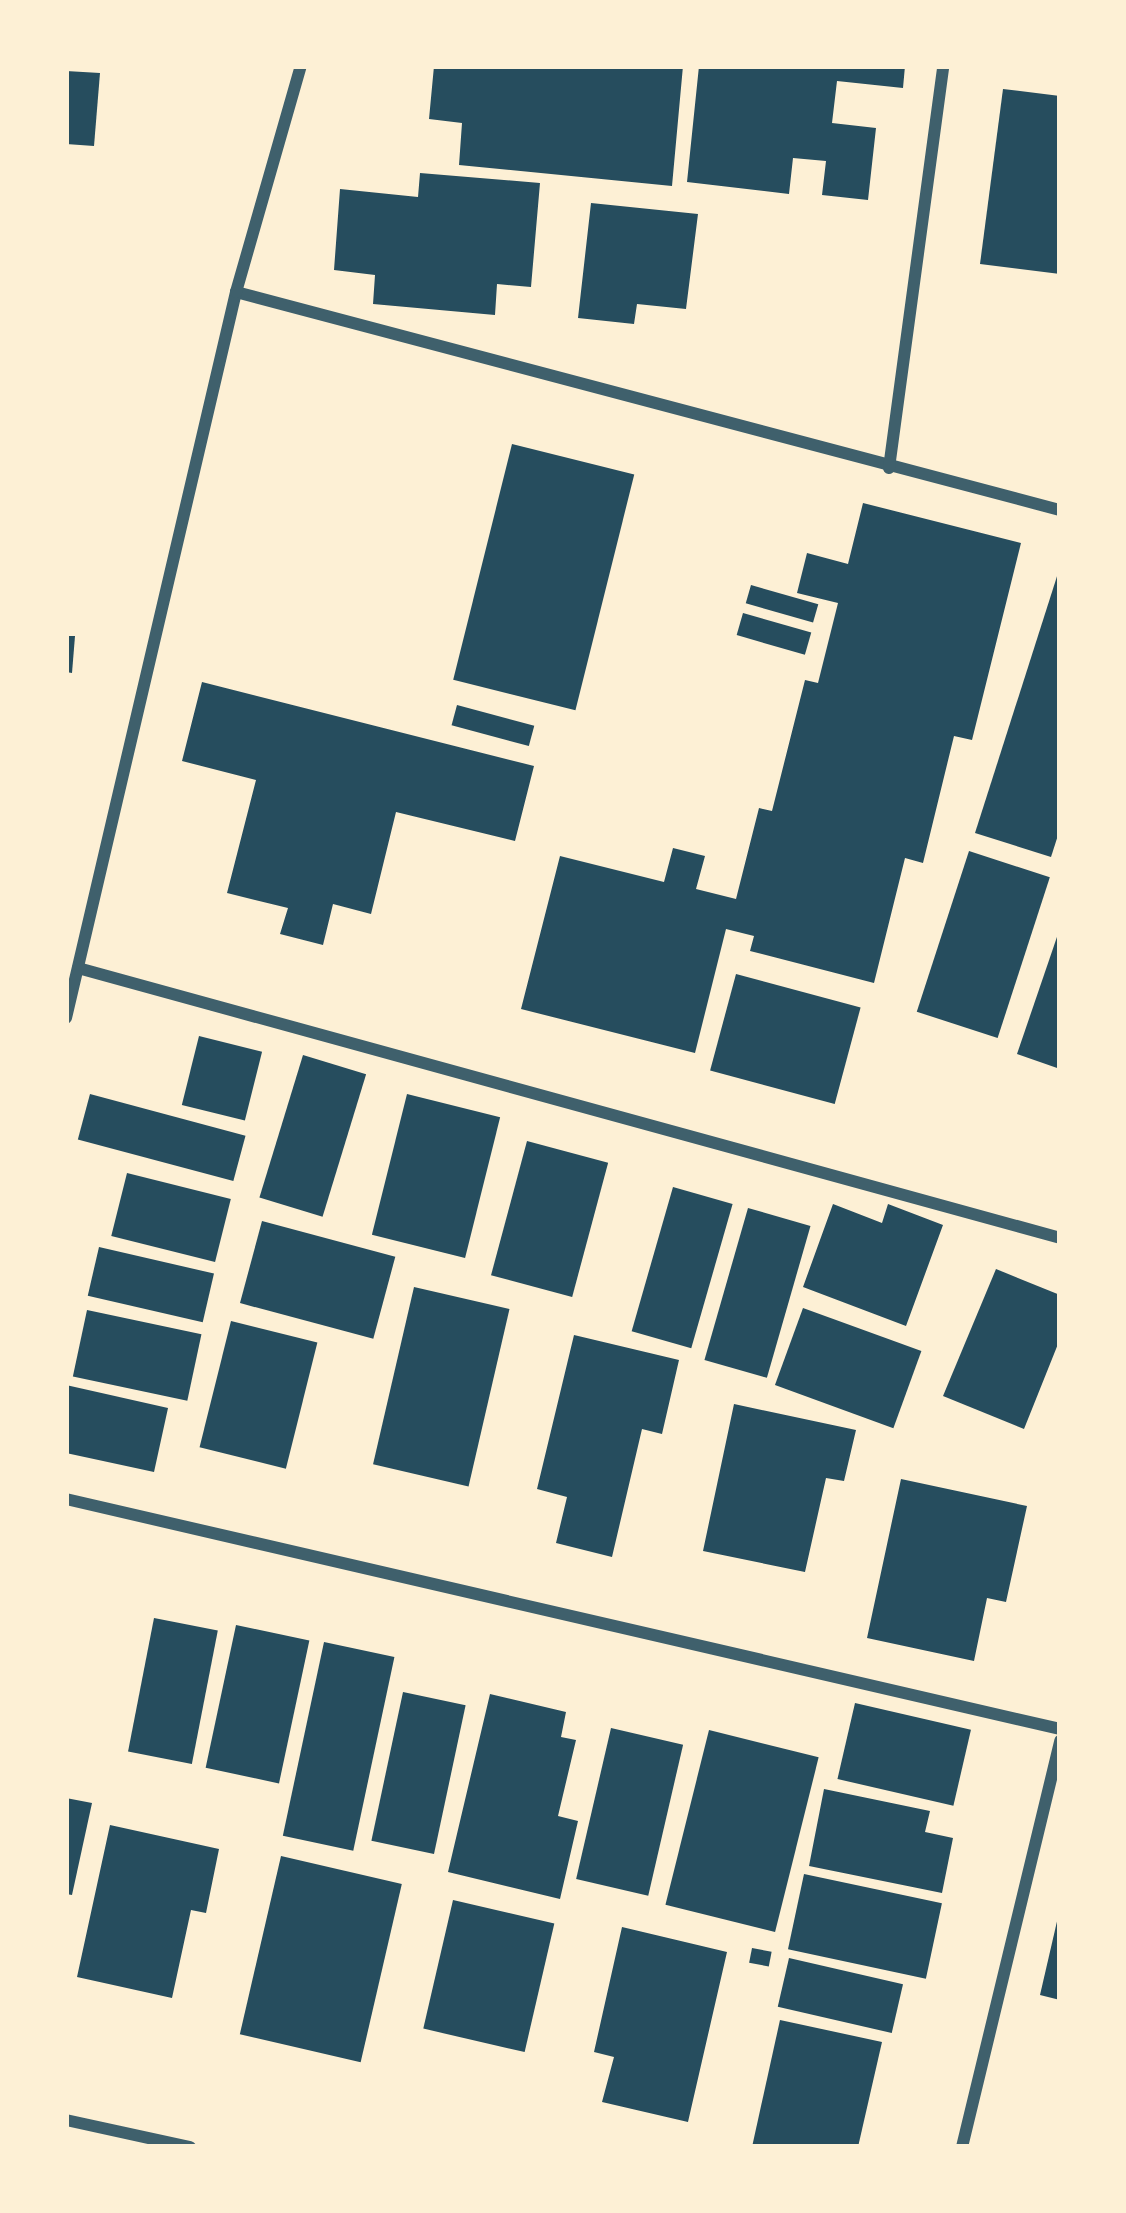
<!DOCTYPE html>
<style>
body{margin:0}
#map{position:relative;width:1126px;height:2213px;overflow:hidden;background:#fdf0d5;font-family:"Archivo Narrow",sans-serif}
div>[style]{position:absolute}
.building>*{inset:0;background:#264d5e;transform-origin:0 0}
.minor>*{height:12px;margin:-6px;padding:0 6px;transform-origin:6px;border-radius:6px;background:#3f606c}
span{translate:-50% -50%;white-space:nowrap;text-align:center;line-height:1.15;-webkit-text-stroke:9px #fdf0d5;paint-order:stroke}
.frame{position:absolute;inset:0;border:69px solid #fdf0d5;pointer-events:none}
</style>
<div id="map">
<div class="building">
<i style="clip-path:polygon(434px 66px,683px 66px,672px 186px,459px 165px,462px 123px,429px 119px)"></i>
<i style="clip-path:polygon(699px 66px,905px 66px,903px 88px,837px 81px,832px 123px,876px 128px,868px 200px,822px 195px,826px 161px,793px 158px,789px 194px,687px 182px)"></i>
<i style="clip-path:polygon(66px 71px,100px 73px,94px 146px,66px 144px)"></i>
<i style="clip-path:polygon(1003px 89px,1060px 96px,1060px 274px,980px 264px)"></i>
<i style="clip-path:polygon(420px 173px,540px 183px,531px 287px,497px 284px,495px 315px,373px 304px,375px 275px,334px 270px,340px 189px,418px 197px)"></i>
<i style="clip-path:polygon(591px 203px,698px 214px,686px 309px,637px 304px,634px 324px,578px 318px)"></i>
<i style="left:512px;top:444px;width:126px;height:243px;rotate:14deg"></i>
<i style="clip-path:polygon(863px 503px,1021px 543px,972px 740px,954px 736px,923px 863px,905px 858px,874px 983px,750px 951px,754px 936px,726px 929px,695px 1053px,521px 1009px,560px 856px,664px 882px,673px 848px,705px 856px,696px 889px,736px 899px,759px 808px,772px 811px,805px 680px,818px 683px,838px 603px,797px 593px,807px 553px,848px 564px)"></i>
<i style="clip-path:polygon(1059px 570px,1060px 829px,1051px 857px,975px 833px)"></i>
<i style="left:751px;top:585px;width:70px;height:19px;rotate:16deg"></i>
<i style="left:743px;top:613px;width:71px;height:23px;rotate:16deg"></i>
<i style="clip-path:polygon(66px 636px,75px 636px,72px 673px,66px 672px)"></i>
<i style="clip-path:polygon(202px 682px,534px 766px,515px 841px,396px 812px,371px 914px,333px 904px,323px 945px,280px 934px,288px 908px,227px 893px,256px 780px,182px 761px)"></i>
<i style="left:457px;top:705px;width:80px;height:21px;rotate:15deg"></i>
<i style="left:969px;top:851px;width:85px;height:169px;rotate:18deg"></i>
<i style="clip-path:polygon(1059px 931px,1060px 931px,1060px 1069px,1017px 1054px)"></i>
<i style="left:736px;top:974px;width:129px;height:100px;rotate:15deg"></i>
<i style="left:199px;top:1036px;width:65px;height:71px;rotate:14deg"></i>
<i style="left:303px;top:1055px;width:66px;height:149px;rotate:17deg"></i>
<i style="left:90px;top:1094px;width:161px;height:47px;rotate:15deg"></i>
<i style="left:407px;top:1094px;width:96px;height:145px;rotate:14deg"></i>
<i style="left:527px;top:1141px;width:84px;height:139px;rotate:15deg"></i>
<i style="left:127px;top:1173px;width:107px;height:65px;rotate:14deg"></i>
<i style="left:673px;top:1187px;width:62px;height:150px;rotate:16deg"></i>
<i style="clip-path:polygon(833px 1204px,882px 1223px,888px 1204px,943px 1225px,906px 1326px,803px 1287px)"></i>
<i style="left:748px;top:1208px;width:65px;height:158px;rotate:16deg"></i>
<i style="left:262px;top:1221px;width:138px;height:85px;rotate:15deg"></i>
<i style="left:99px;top:1247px;width:118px;height:50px;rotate:13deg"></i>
<i style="clip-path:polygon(996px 1269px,1060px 1295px,1060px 1339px,1024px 1429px,943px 1396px)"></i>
<i style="left:414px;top:1287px;width:98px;height:182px;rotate:13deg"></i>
<i style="left:803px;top:1308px;width:126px;height:82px;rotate:20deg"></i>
<i style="left:87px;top:1310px;width:117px;height:68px;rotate:12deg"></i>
<i style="left:231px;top:1321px;width:89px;height:130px;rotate:14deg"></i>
<i style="clip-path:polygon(574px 1335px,679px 1360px,662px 1434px,642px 1429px,612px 1557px,556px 1543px,567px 1497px,537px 1489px)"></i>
<i style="clip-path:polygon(66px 1385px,168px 1408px,154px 1472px,66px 1453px)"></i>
<i style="clip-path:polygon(734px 1404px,856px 1430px,844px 1481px,826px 1478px,805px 1572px,703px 1551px)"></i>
<i style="clip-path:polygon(901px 1479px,1027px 1506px,1006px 1602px,987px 1598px,974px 1661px,867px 1638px)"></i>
<i style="left:154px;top:1618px;width:65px;height:136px;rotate:11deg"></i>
<i style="left:236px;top:1625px;width:75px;height:146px;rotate:12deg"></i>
<i style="left:324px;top:1642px;width:72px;height:198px;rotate:12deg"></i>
<i style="left:403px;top:1692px;width:64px;height:152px;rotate:12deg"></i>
<i style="clip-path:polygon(490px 1694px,566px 1712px,561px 1737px,576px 1740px,558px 1816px,578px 1821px,560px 1899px,448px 1872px)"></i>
<i style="left:855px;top:1703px;width:119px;height:78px;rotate:13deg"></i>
<i style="left:611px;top:1728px;width:74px;height:155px;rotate:13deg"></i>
<i style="left:709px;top:1730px;width:113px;height:180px;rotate:14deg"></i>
<i style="clip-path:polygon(824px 1789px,930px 1811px,925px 1832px,953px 1838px,942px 1893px,809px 1866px)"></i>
<i style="clip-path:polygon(66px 1798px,92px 1803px,72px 1895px,66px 1894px)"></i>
<i style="clip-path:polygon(110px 1825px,219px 1849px,206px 1913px,191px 1910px,172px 1998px,77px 1977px)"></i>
<i style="left:281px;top:1856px;width:124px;height:183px;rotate:13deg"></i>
<i style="left:804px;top:1874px;width:141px;height:77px;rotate:12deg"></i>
<i style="left:453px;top:1900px;width:104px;height:132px;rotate:13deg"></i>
<i style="clip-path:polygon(1058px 1917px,1060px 1917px,1060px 2000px,1040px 1995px)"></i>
<i style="clip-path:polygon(622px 1927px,727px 1952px,688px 2122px,602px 2102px,614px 2057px,594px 2052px)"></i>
<i style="left:752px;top:1948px;width:20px;height:15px;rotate:11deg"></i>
<i style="left:789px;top:1958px;width:117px;height:50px;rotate:13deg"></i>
<i style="clip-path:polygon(780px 2020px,882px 2042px,858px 2147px,752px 2147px)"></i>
</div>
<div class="minor">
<i style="left:236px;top:292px;width:852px;rotate:14.82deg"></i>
<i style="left:889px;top:468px;width:406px;rotate:-82.3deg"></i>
<i style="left:78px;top:968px;width:1018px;rotate:15.37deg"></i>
<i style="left:66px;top:1018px;width:746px;rotate:-76.82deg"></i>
<i style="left:236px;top:292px;width:235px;rotate:-74deg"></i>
<i style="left:66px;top:1499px;width:1020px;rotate:13.03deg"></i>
<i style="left:66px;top:2120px;width:127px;rotate:12.3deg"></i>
<i style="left:962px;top:2147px;width:418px;rotate:-76.4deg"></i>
</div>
<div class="frame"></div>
</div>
